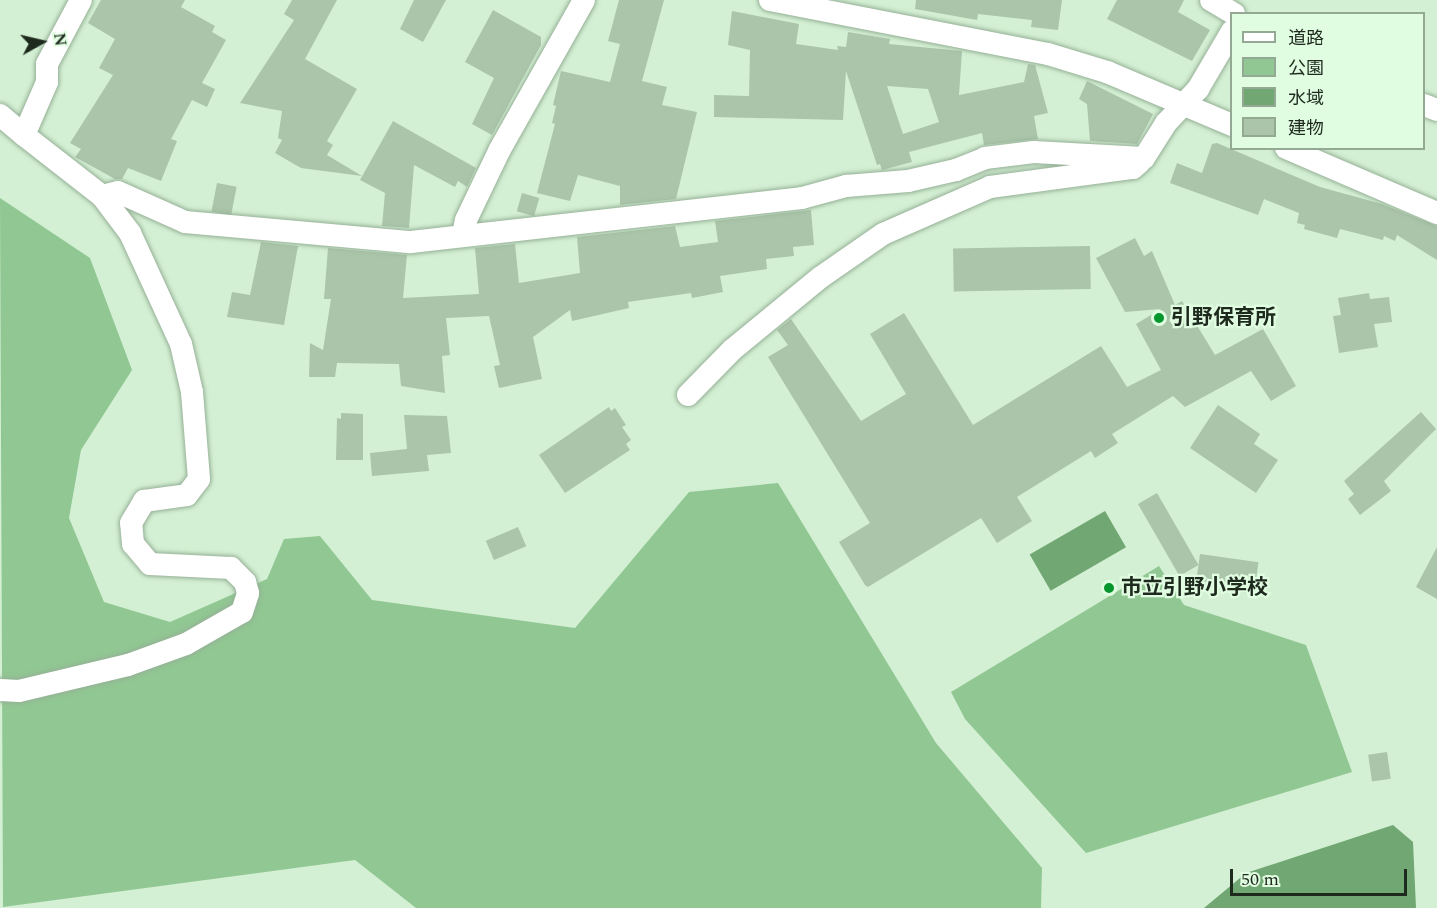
<!DOCTYPE html>
<meta charset="utf-8">
<style>
body{margin:0}
#map{position:relative;width:1437px;height:908px;overflow:hidden;background:#d4f0d4;font-family:Spectral,"Noto Sans JP",serif}
div>[style]{position:absolute}
.green>*{inset:0;background:#91c793}
.water>*{inset:0;background:#71a773;transform-origin:0 0}
.building>*{inset:0;background:#aac5aa;transform-origin:0 0}
.roads{filter:drop-shadow(0 0 2px #95b096) drop-shadow(0 0 2px #95b096)}
.minor>*{height:22px;margin:-11px;padding:0 11px;transform-origin:11px;border-radius:11px;background:#fff}
.dots>*{width:16px;height:16px;translate:-50% -50%;box-sizing:border-box;border:3px solid #e1fde1;border-radius:50%}
span{translate:-50% -50%;white-space:nowrap;text-align:center;line-height:1.15;-webkit-text-stroke:4.5px #e1fde1;paint-order:stroke}
.poi-label{font-size:21px;color:#1f2a1f;font-weight:700}
.left{translate:0 -50%;text-align:left}
.legend{position:absolute;left:1230px;top:12px;width:195px;height:138px;box-sizing:border-box;background:#e1fde1;border:2px solid #93a993;margin:0;padding:8px 10px;list-style:none;font-size:18px;color:#1f2a1f}
.legend li{display:flex;align-items:center;gap:12px;height:30px}
.legend b{width:30px;border:2px solid #93a993}
.north{position:absolute;left:12px;top:12px;width:60px;height:60px;-webkit-text-stroke:4px #e1fde1;paint-order:stroke;rotate:82deg;font-size:16px;font-weight:700;line-height:24px;text-align:center;color:#1f2a1f}
.north::after{content:'';display:block;margin:auto;width:21px;height:27px;background:#1f2a1f;clip-path:polygon(50% 0,100% 100%,50% 72%,0 100%)}
.scale{position:absolute;left:1230px;top:869px;width:177px;height:27px;box-sizing:border-box;border:3px solid #1f2a1f;border-top:0;padding-left:8px;font-size:18px;line-height:21px;white-space:nowrap;color:#1f2a1f;-webkit-text-stroke:4px #e1fde1;paint-order:stroke}
</style>
<div id="map">
<div class="green">
<i style="clip-path:polygon(0 198px,90px 258px,132px 370px,81px 450px,69px 518px,104px 602px,170px 622px,267px 579px,284px 539px,320px 536px,372px 600px,575px 628px,689px 492px,778px 483px,936px 743px,1042px 868px,1041px 908px,416px 908px,355px 860px,3px 907px)"></i>
<i style="clip-path:polygon(1159px 566px,1184px 605px,1306px 645px,1352px 772px,1086px 853px,965px 719px,951px 692px)"></i>
</div>
<div class="water">
<i style="left:1105px;top:511px;width:42px;height:87px;rotate:60deg"></i>
<i style="clip-path:polygon(1393px 825px,1413px 842px,1416px 908px,1204px 908px,1246px 873px)"></i>
</div>
<div class="building">
<i style="clip-path:polygon(101px 0,185px 0,181px 7px,215px 26px,212px 32px,226px 40px,202px 83px,215px 89px,207px 107px,192px 100px,171px 139px,177px 141px,161px 181px,128px 168px,122px 179px,115px 179px,75px 157px,81px 149px,70px 143px,113px 75px,99px 68px,115px 39px,88px 23px)"></i>
<i style="clip-path:polygon(292px 0,337px 0,305px 59px,357px 89px,327px 141px,333px 145px,327px 155px,362px 176px,301px 168px,275px 153px,282px 140px,278px 138px,282px 111px,240px 103px,294px 20px,284px 14px)"></i>
<i style="clip-path:polygon(414px 0,446px 0,423px 42px,400px 29px)"></i>
<i style="clip-path:polygon(619px 0,664px 0,642px 81px,667px 87px,662px 105px,697px 112px,676px 199px,620px 205px,620px 186px,578px 175px,570px 201px,537px 193px,555px 124px,552px 123px,556px 106px,553px 105px,561px 71px,610px 82px,620px 44px,608px 41px)"></i>
<i style="clip-path:polygon(916px 0,1062px 0,1058px 30px,1031px 27px,1032px 20px,978px 14px,977px 20px,915px 9px)"></i>
<i style="clip-path:polygon(1117px 0,1184px 0,1178px 12px,1210px 30px,1192px 61px,1107px 19px)"></i>
<i style="clip-path:polygon(493px 10px,541px 37px,541px 45px,492px 135px,472px 124px,494px 78px,465px 62px)"></i>
<i style="clip-path:polygon(evenodd,732px 11px,799px 24px,796px 44px,838px 50px,837px 46px,846px 47px,848px 32px,890px 39px,889px 44px,962px 51px,959px 95px,1024px 82px,1028px 64px,1035px 65px,1048px 113px,1034px 116px,1038px 139px,984px 145px,982px 133px,909px 152px,912px 162px,882px 170px,880px 164px,877px 165px,846px 71px,843px 120px,714px 117px,714px 95px,749px 96px,750px 50px,728px 45px,732px 11px,887px 86px,928px 89px,939px 122px,903px 134px,887px 86px)"></i>
<i style="clip-path:polygon(1087px 81px,1153px 114px,1137px 144px,1090px 141px,1087px 104px,1079px 99px)"></i>
<i style="clip-path:polygon(393px 121px,476px 168px,467px 187px,458px 181px,455px 187px,414px 165px,409px 228px,382px 226px,385px 193px,360px 180px)"></i>
<i style="clip-path:polygon(1217px 143px,1320px 187px,1382px 204px,1437px 226px,1437px 260px,1397px 235px,1395px 241px,1384px 236px,1383px 240px,1340px 229px,1337px 238px,1304px 229px,1305px 225px,1297px 223px,1299px 213px,1264px 199px,1258px 215px,1170px 183px,1177px 163px,1202px 173px,1212px 144px)"></i>
<i style="left:217px;top:183px;width:20px;height:29px;rotate:11deg"></i>
<i style="left:522px;top:193px;width:18px;height:19px;rotate:16deg"></i>
<i style="clip-path:polygon(811px 210px,814px 245px,793px 247px,794px 256px,766px 259px,767px 269px,720px 276px,723px 292px,692px 298px,691px 293px,628px 302px,629px 308px,572px 321px,570px 310px,533px 337px,542px 379px,499px 388px,494px 366px,500px 365px,489px 316px,446px 318px,450px 355px,442px 356px,445px 393px,401px 386px,399px 364px,337px 363px,335px 377px,309px 377px,310px 343px,323px 350px,331px 299px,324px 299px,328px 248px,407px 255px,403px 298px,479px 294px,475px 248px,515px 244px,519px 283px,580px 273px,577px 237px,675px 226px,680px 247px,718px 242px,715px 221px)"></i>
<i style="clip-path:polygon(1135px 238px,1144px 256px,1152px 251px,1175px 305px,1182px 301px,1215px 355px,1263px 329px,1296px 386px,1271px 401px,1251px 371px,1185px 407px,1173px 396px,1112px 434px,1118px 443px,1095px 458px,1091px 451px,1017px 497px,1032px 521px,997px 543px,981px 518px,868px 587px,865px 585px,839px 542px,870px 523px,768px 357px,788px 345px,777px 330px,791px 319px,861px 421px,906px 394px,870px 334px,904px 313px,973px 425px,1101px 346px,1127px 387px,1161px 370px,1136px 324px,1161px 309px,1125px 312px,1096px 258px)"></i>
<i style="clip-path:polygon(261px 242px,298px 246px,284px 325px,227px 317px,232px 292px,250px 295px)"></i>
<i style="left:1090px;top:246px;width:43px;height:137px;rotate:89deg"></i>
<i style="clip-path:polygon(1369px 293px,1370px 299px,1389px 297px,1392px 322px,1374px 324px,1378px 347px,1339px 353px,1333px 316px,1341px 315px,1338px 298px)"></i>
<i style="clip-path:polygon(1218px 405px,1260px 434px,1254px 444px,1278px 460px,1256px 493px,1190px 448px)"></i>
<i style="clip-path:polygon(609px 407px,611px 411px,615px 408px,626px 425px,622px 427px,631px 440px,626px 444px,630px 450px,565px 493px,539px 455px)"></i>
<i style="clip-path:polygon(1421px 412px,1436px 429px,1384px 481px,1391px 491px,1360px 515px,1348px 499px,1354px 494px,1344px 481px)"></i>
<i style="clip-path:polygon(341px 413px,363px 414px,363px 460px,336px 460px,337px 418px,341px 419px)"></i>
<i style="clip-path:polygon(404px 415px,447px 416px,451px 453px,427px 455px,429px 471px,372px 476px,370px 453px,407px 449px)"></i>
<i style="left:1157px;top:493px;width:83px;height:22px;rotate:60deg"></i>
<i style="left:518px;top:527px;width:21px;height:35px;rotate:67deg"></i>
<i style="clip-path:polygon(1437px 547px,1437px 599px,1416px 587px)"></i>
<i style="left:1200px;top:554px;width:59px;height:32px;rotate:8deg"></i>
<i style="left:1387px;top:752px;width:27px;height:19px;rotate:82deg"></i>
</div>
<div class="roads">
<div class="minor">
<i style="left:770px;top:0;width:283px;rotate:11deg"></i>
<i style="left:1048px;top:54px;width:62px;rotate:17deg"></i>
<i style="left:1107px;top:72px;width:136px;rotate:23deg"></i>
<i style="left:1211px;top:0;width:27px;rotate:31deg"></i>
<i style="left:1424px;top:105px;width:14px;rotate:21deg"></i>
<i style="left:0;top:115px;width:31px;rotate:40deg"></i>
<i style="left:1286px;top:148px;width:164px;rotate:23.3deg"></i>
<i style="left:102px;top:196px;width:16px;rotate:-14deg"></i>
<i style="left:118px;top:192px;width:73px;rotate:24.1deg"></i>
<i style="left:185px;top:222px;width:227px;rotate:5.1deg"></i>
<i style="left:411px;top:242px;width:393px;rotate:-6.4deg"></i>
<i style="left:802px;top:198px;width:46px;rotate:-15.3deg"></i>
<i style="left:846px;top:186px;width:62px;rotate:-4.6deg"></i>
<i style="left:908px;top:181px;width:49px;rotate:-12.9deg"></i>
<i style="left:956px;top:170px;width:31px;rotate:-22deg"></i>
<i style="left:985px;top:158px;width:49px;rotate:-7deg"></i>
<i style="left:1034px;top:152px;width:110px;rotate:3.1deg"></i>
<i style="left:1144px;top:158px;width:41px;rotate:-57.8deg"></i>
<i style="left:1166px;top:123px;width:47px;rotate:-46.7deg"></i>
<i style="left:1198px;top:89px;width:67px;rotate:-59.6deg"></i>
<i style="left:463px;top:235px;width:15px;rotate:-79deg"></i>
<i style="left:466px;top:220px;width:76px;rotate:-64.4deg"></i>
<i style="left:499px;top:151px;width:173px;rotate:-60.6deg"></i>
<i style="left:688px;top:395px;width:63px;rotate:-45.6deg"></i>
<i style="left:732px;top:350px;width:115px;rotate:-39.4deg"></i>
<i style="left:821px;top:277px;width:75px;rotate:-34.7deg"></i>
<i style="left:883px;top:234px;width:117px;rotate:-23.7deg"></i>
<i style="left:990px;top:187px;width:144px;rotate:-7.6deg"></i>
<i style="left:1133px;top:168px;width:8px;rotate:-40deg"></i>
<i style="left:0;top:690px;width:19px;rotate:3deg"></i>
<i style="left:19px;top:691px;width:112px;rotate:-13.4deg"></i>
<i style="left:128px;top:665px;width:62px;rotate:-19.9deg"></i>
<i style="left:186px;top:644px;width:64px;rotate:-29.7deg"></i>
<i style="left:242px;top:612px;width:20px;rotate:-72deg"></i>
<i style="left:248px;top:593px;width:11px;rotate:-105deg"></i>
<i style="left:245px;top:582px;width:20px;rotate:-135deg"></i>
<i style="left:231px;top:568px;width:81px;rotate:-177.2deg"></i>
<i style="left:150px;top:564px;width:26px;rotate:-130deg"></i>
<i style="left:133px;top:544px;width:21px;rotate:-95deg"></i>
<i style="left:131px;top:523px;width:26px;rotate:-59deg"></i>
<i style="left:144px;top:501px;width:43px;rotate:-7.9deg"></i>
<i style="left:187px;top:495px;width:20px;rotate:-53deg"></i>
<i style="left:199px;top:479px;width:87px;rotate:-94.6deg"></i>
<i style="left:192px;top:392px;width:49px;rotate:-102.9deg"></i>
<i style="left:181px;top:344px;width:122px;rotate:-114.7deg"></i>
<i style="left:130px;top:233px;width:46px;rotate:-127.1deg"></i>
<i style="left:102px;top:196px;width:99px;rotate:-142deg"></i>
<i style="left:24px;top:135px;width:58px;rotate:-66.5deg"></i>
<i style="left:47px;top:82px;width:18px;rotate:-90deg"></i>
<i style="left:47px;top:64px;width:72px;rotate:-62deg"></i>
</div>
</div>
<div class="dots">
<i style="left:1159px;top:318px;background:#05962d"></i>
<i style="left:1109px;top:588px;background:#05962d"></i>
</div>
<div class="poi-label">
<span class="left" style="left:1171px;top:318px">引野保育所</span>
<span class="left" style="left:1121px;top:588px">市立引野小学校</span>
</div>
<ul class="legend">
<li><b style="height:8px;background:#fff"></b>道路</li>
<li><b style="height:16px;background:#91c793"></b>公園</li>
<li><b style="height:16px;background:#71a773"></b>水域</li>
<li><b style="height:16px;background:#aac5aa"></b>建物</li>
</ul>
<div class="north">N</div>
<div class="scale">50 m</div>
</div>
